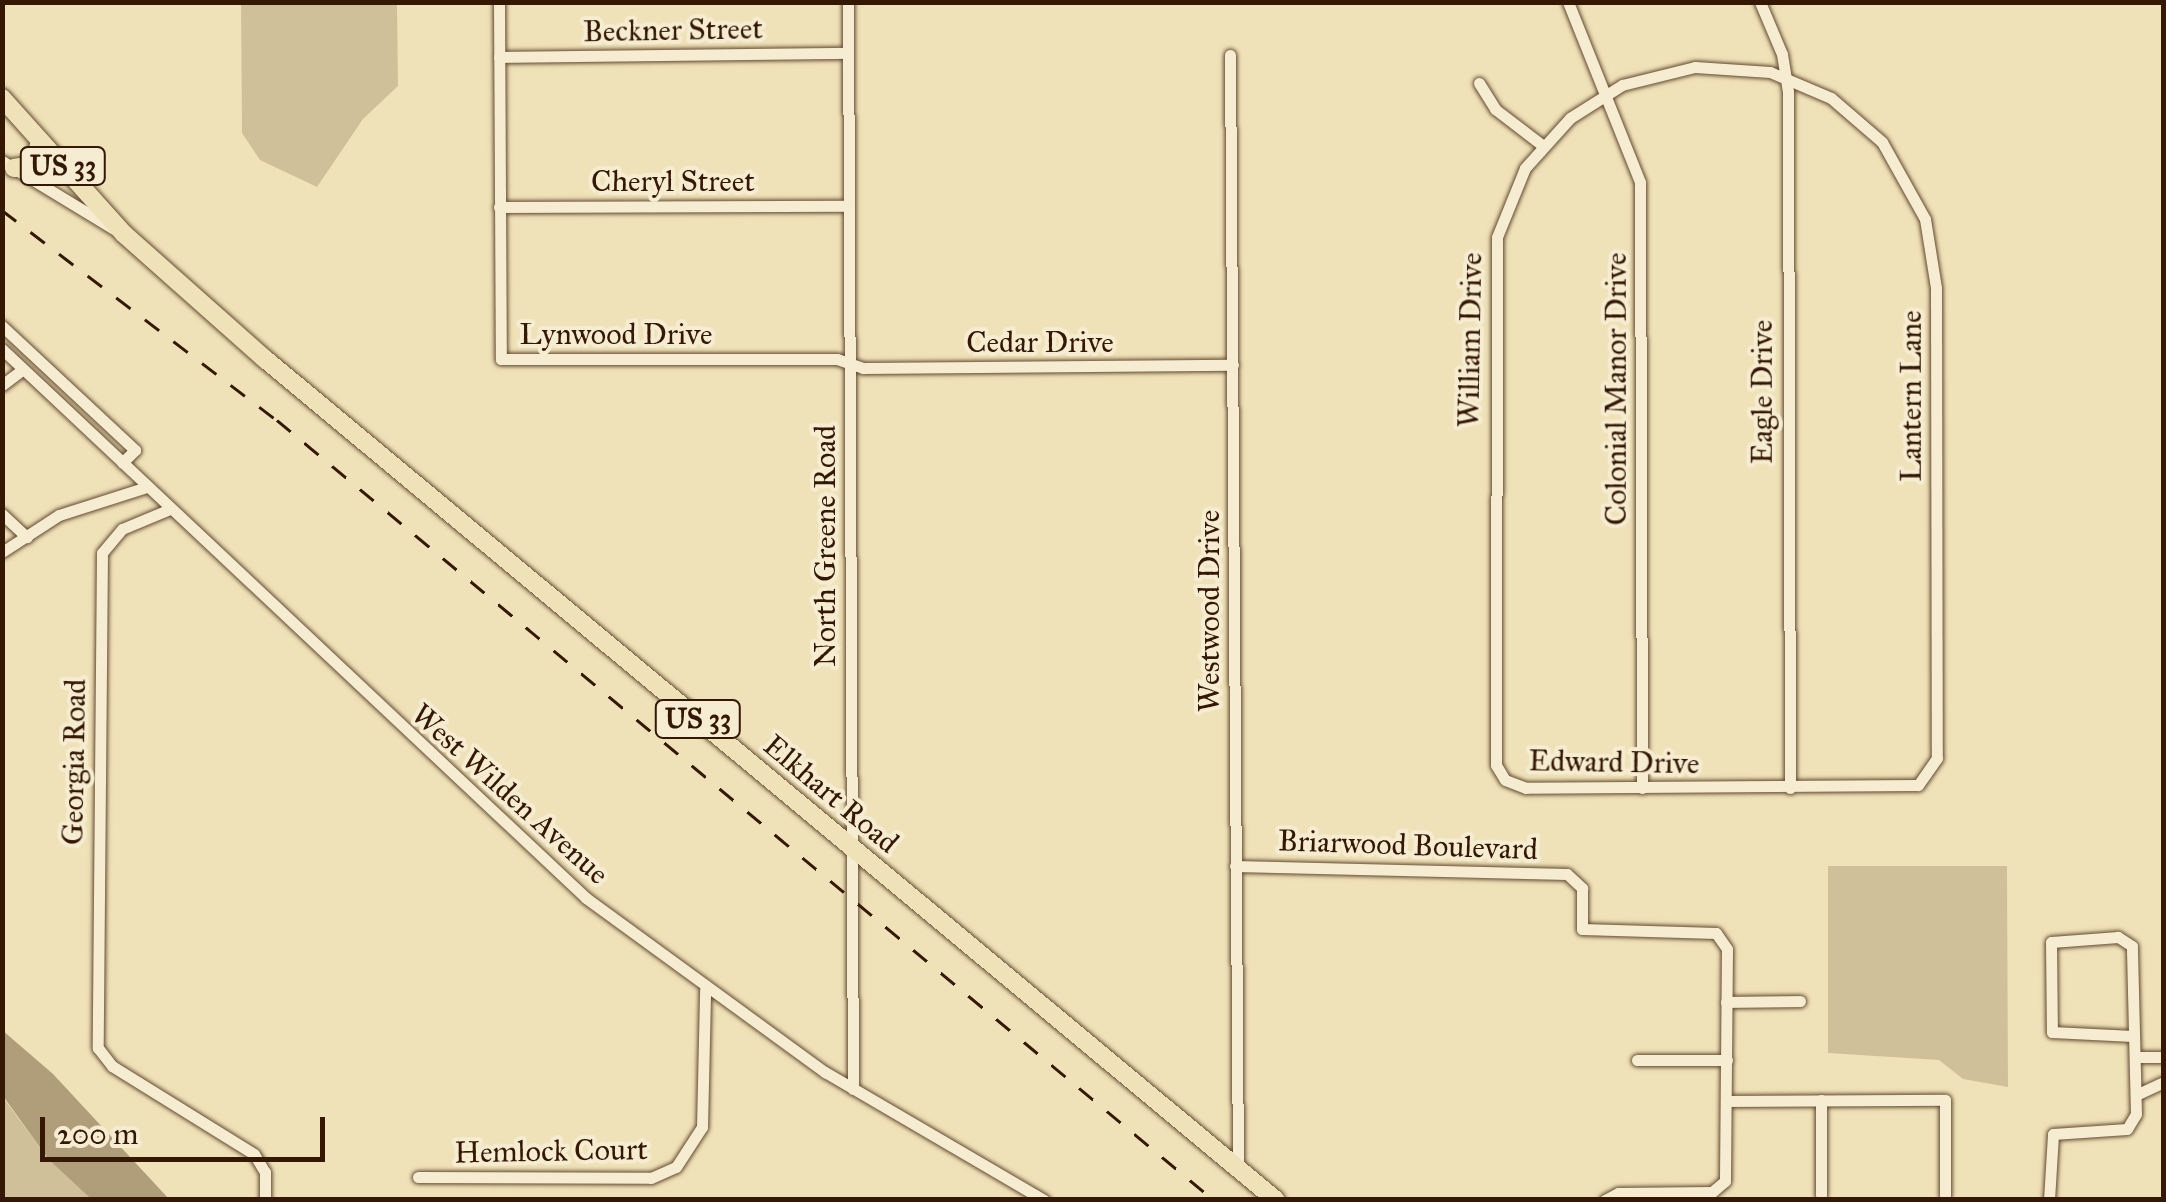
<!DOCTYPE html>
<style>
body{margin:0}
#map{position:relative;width:2166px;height:1202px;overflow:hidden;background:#f0e2b8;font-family:"IM FELL Great Primer",serif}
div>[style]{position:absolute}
.green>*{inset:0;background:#d0c099}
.water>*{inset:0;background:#b09d7a}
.roads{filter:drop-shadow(0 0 2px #634a30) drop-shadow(0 0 2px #634a30)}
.minor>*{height:11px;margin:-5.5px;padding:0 5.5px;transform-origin:5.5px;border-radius:5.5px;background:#f5ecd1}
.highway>*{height:18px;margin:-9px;padding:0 9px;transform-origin:9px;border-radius:9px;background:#f0e2b8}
.rail>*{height:2.5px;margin-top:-1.25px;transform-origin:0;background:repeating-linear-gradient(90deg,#341803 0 18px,transparent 0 36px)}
span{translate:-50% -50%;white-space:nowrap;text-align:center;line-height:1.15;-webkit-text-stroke:8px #f5ecd1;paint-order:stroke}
.shield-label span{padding:2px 8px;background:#f5ecd1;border:2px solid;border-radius:8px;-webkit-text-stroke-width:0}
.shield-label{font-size:28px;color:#341803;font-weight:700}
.street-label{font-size:30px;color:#341803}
.frame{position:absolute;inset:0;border:5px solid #341803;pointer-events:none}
.scale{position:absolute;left:40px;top:1117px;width:285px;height:45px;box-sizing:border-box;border:5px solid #341803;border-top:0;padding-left:12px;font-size:30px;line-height:35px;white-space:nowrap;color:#341803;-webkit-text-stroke:8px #f5ecd1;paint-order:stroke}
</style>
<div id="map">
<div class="green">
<i style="clip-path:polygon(241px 3px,397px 3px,398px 86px,363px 119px,317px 187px,260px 160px,242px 133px)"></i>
<i style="clip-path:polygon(1828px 866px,2007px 866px,2008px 1087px,1963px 1079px,1939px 1060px,1828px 1053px)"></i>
<i style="clip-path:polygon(2px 1096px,49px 1160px,91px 1199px,3px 1199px)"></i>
</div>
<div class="water">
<i style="clip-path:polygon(2px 1030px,53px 1074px,169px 1199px,91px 1199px,49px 1160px,3px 1096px)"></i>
</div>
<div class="roads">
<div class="minor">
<i style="left:499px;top:2px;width:357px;rotate:89.7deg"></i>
<i style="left:501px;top:359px;width:336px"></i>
<i style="left:837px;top:359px;width:28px;rotate:19deg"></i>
<i style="left:863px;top:368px;width:370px;rotate:-0.5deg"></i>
<i style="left:848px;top:2px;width:1087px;rotate:89.74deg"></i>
<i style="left:1568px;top:2px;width:194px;rotate:68.2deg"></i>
<i style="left:1640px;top:182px;width:606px;rotate:89.81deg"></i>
<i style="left:1760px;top:2px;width:56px;rotate:67.1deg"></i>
<i style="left:1782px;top:54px;width:37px;rotate:81deg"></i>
<i style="left:1788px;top:91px;width:697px;rotate:89.84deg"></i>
<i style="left:1230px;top:55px;width:1113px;rotate:89.59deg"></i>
<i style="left:499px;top:57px;width:349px;rotate:-0.7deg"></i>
<i style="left:1695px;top:67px;width:75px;rotate:3.8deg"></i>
<i style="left:1770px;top:72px;width:66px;rotate:23.1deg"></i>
<i style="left:1831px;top:98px;width:67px;rotate:40.8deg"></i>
<i style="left:1882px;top:142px;width:88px;rotate:60.8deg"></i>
<i style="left:1925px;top:219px;width:70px;rotate:80.9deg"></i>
<i style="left:1936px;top:288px;width:470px;rotate:89.9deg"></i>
<i style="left:1937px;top:758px;width:33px;rotate:125deg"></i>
<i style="left:1918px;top:785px;width:392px;rotate:179.6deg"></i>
<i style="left:1526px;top:788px;width:22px;rotate:-159deg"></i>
<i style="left:1505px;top:780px;width:17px;rotate:-121deg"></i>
<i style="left:1496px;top:765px;width:528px;rotate:-89.89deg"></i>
<i style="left:1497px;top:237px;width:74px;rotate:-67.9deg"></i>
<i style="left:1525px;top:168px;width:67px;rotate:-48deg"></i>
<i style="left:1570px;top:118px;width:62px;rotate:-32.4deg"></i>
<i style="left:1622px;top:85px;width:75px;rotate:-13.9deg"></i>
<i style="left:1479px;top:83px;width:31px;rotate:58deg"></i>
<i style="left:1495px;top:109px;width:59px;rotate:37.5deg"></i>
<i style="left:2px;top:161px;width:131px;rotate:31.3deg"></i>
<i style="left:499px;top:207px;width:348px;rotate:-0.2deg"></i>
<i style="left:2px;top:326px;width:182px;rotate:43deg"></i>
<i style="left:135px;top:450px;width:18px;rotate:135deg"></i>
<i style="left:2px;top:349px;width:802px;rotate:43.23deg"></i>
<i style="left:586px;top:898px;width:296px;rotate:36.1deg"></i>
<i style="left:825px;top:1072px;width:254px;rotate:30.3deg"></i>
<i style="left:2px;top:385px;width:26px;rotate:-37deg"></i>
<i style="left:170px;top:509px;width:52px;rotate:157.4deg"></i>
<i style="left:122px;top:529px;width:31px;rotate:130deg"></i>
<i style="left:102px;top:553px;width:495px;rotate:90.5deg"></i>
<i style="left:98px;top:1048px;width:23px;rotate:52deg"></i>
<i style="left:112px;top:1066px;width:167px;rotate:31.8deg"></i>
<i style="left:254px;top:1154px;width:21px;rotate:59deg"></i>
<i style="left:265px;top:1172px;width:28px;rotate:90deg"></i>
<i style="left:2px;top:514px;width:34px;rotate:43deg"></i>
<i style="left:2px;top:552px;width:68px;rotate:-33deg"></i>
<i style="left:59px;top:515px;width:92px;rotate:-17.7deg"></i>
<i style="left:1235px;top:866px;width:332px;rotate:1.4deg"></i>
<i style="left:1567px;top:874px;width:21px;rotate:43deg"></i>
<i style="left:1582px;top:888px;width:41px;rotate:90deg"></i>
<i style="left:1582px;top:929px;width:134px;rotate:1.7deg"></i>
<i style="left:1716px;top:933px;width:19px;rotate:55deg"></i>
<i style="left:1727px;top:949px;width:232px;rotate:90.5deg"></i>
<i style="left:1725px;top:1181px;width:17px;rotate:140deg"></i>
<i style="left:1712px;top:1192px;width:94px;rotate:179.4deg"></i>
<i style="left:1618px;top:1193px;width:15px;rotate:152deg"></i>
<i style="left:1726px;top:1002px;width:74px;rotate:-0.8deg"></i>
<i style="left:2135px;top:1057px;width:29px"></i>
<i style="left:1637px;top:1060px;width:90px"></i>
<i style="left:2136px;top:1095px;width:31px;rotate:-25deg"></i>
<i style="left:1727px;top:1101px;width:218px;rotate:-0.3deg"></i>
<i style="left:1945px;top:1100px;width:95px;rotate:90deg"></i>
<i style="left:418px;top:1177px;width:233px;rotate:0.2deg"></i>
<i style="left:651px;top:1178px;width:27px;rotate:-24deg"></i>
<i style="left:676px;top:1167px;width:48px;rotate:-57deg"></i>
<i style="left:702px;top:1127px;width:137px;rotate:-88.7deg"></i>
<i style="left:1821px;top:1195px;width:95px;rotate:-90deg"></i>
<i style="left:2049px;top:1200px;width:66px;rotate:-86.5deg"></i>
<i style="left:2053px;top:1134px;width:74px;rotate:-3.9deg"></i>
<i style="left:2127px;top:1129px;width:17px;rotate:-59deg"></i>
<i style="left:2136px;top:1114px;width:168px;rotate:-91.4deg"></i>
<i style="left:2132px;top:946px;width:17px;rotate:-147deg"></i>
<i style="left:2118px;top:937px;width:67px;rotate:175.7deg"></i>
<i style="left:2051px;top:942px;width:90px;rotate:89.4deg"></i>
<i style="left:2052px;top:1032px;width:81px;rotate:2.8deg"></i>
</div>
<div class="highway">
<i style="left:2px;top:98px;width:183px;rotate:48.1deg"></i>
<i style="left:124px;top:234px;width:188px;rotate:41.6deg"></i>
<i style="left:265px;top:359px;width:1315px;rotate:39.76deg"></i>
<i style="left:14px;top:168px;width:20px;rotate:-9deg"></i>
<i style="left:34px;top:165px;width:25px;rotate:-76deg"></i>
</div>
</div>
<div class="rail">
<i style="left:2px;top:210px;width:346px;rotate:37.4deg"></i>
<i style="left:277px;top:420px;width:1219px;rotate:39.78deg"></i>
</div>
<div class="shield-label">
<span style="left:63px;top:166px">US 33</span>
<span style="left:698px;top:719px">US 33</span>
</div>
<div class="street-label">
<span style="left:673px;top:30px;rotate:-1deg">Beckner Street</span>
<span style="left:673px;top:181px">Cheryl Street</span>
<span style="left:616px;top:334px">Lynwood Drive</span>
<span style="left:1470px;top:340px;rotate:-89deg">William Drive</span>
<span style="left:1040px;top:342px">Cedar Drive</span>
<span style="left:1616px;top:389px;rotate:-90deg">Colonial Manor Drive</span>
<span style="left:1762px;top:392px;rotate:-90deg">Eagle Drive</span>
<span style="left:1911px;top:396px;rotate:-90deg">Lantern Lane</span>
<span style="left:825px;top:546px;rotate:-90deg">North Greene Road</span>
<span style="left:1209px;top:611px;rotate:-90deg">Westwood Drive</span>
<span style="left:74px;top:762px;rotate:-89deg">Georgia Road</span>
<span style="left:1614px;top:762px;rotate:1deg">Edward Drive</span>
<span style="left:510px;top:794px;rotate:42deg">West Wilden Avenue</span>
<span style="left:831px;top:794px;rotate:40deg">Elkhart Road</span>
<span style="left:1408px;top:845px;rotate:2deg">Briarwood Boulevard</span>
<span style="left:551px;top:1151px;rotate:-1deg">Hemlock Court</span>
</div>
<div class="frame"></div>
<div class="scale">200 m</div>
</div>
